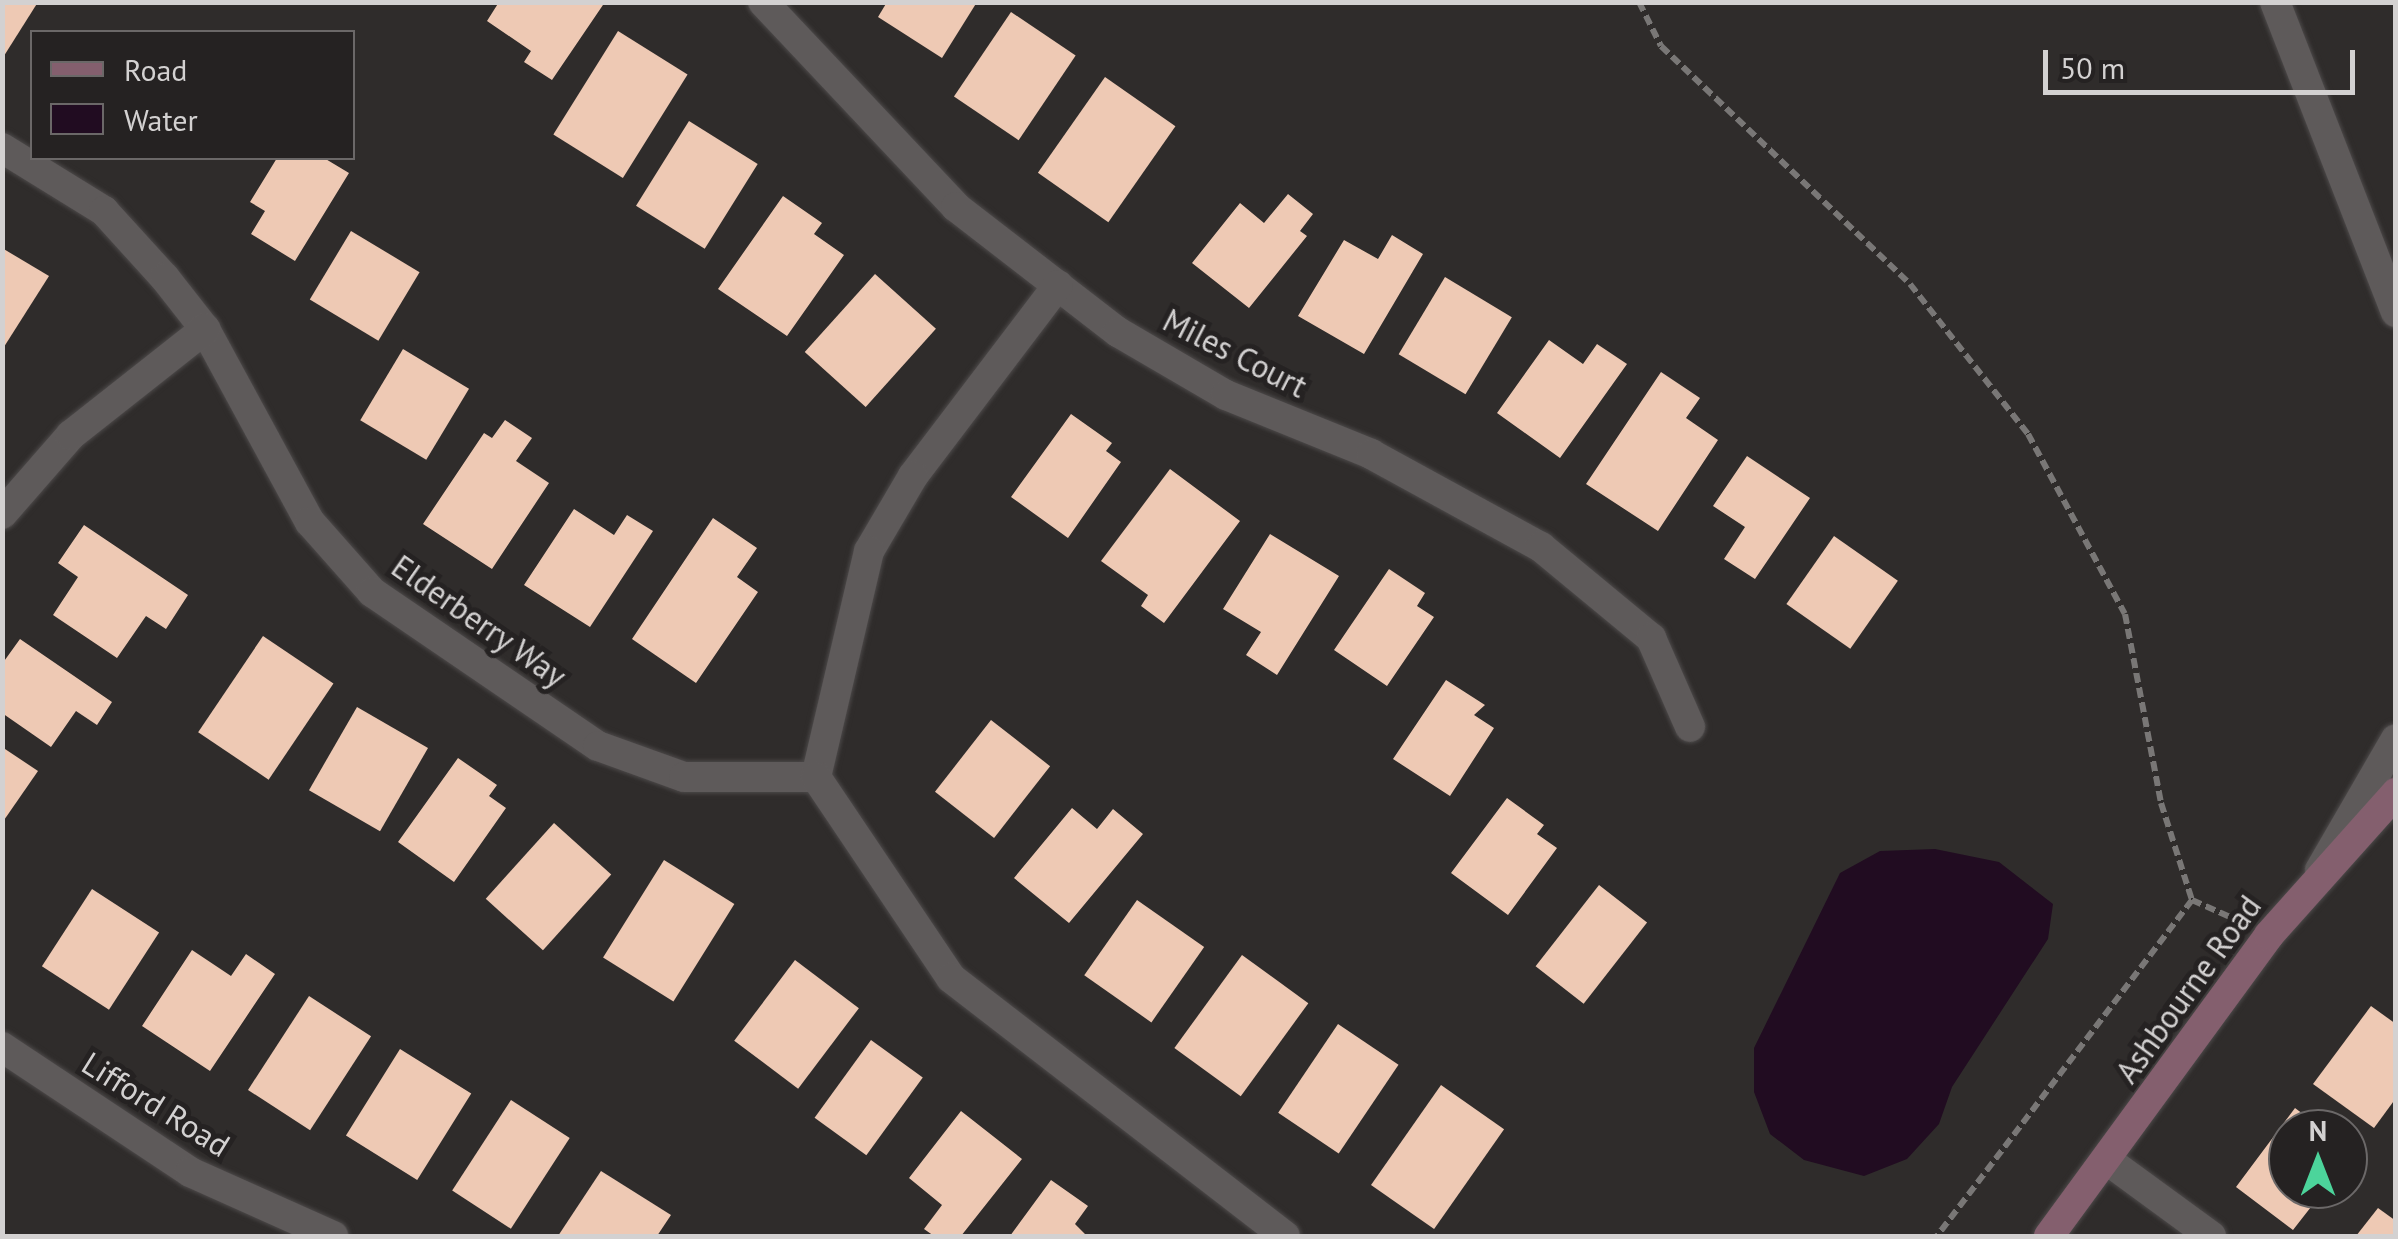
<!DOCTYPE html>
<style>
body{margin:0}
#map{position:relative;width:2398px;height:1239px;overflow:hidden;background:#2f2c2b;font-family:"PT Sans",sans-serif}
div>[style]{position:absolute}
.water>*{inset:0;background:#210c21}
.building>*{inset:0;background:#eec9b4;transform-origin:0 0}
.path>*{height:6px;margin-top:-3px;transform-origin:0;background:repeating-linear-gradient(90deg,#797776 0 10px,transparent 0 15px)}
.roads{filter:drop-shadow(0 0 2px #4c4949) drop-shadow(0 0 2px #4c4949)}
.street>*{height:30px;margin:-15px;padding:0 15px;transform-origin:15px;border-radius:15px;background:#5e5a5a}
.secondary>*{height:30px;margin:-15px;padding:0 15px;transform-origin:15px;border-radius:15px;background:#845f6e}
span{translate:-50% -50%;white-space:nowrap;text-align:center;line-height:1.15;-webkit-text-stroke:10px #252222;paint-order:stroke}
.street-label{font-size:32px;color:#d3d1d1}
.frame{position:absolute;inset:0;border:5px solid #d3d1d1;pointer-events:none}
.legend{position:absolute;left:30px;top:30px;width:325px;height:130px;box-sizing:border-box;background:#252222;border:2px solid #6b6868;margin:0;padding:12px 18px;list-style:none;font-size:30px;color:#d3d1d1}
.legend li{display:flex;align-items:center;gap:20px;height:50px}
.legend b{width:50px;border:2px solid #6b6868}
.north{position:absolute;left:2268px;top:1109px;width:100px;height:100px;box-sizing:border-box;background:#252222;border:2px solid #6b6868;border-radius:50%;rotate:0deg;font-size:28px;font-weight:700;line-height:40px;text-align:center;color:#d3d1d1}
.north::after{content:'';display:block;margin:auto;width:35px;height:45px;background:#4cd49b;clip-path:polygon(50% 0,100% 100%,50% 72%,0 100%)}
.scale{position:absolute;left:2043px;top:50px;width:312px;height:45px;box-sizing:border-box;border:5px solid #d3d1d1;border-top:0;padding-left:12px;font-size:30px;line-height:35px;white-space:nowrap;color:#d3d1d1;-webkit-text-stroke:8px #252222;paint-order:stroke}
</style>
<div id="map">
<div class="water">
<i style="clip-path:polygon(1935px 849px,1999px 862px,2053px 904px,2048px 939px,1952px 1087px,1939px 1124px,1907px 1159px,1864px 1176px,1804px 1160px,1770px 1134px,1754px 1092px,1754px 1048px,1840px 873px,1880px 851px)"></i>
</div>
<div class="building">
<i style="clip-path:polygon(2px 2px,38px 2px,2px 59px)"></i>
<i style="clip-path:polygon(499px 2px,605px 2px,552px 80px,524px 62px,531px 51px,487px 21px)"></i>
<i style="clip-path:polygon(887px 2px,977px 2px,942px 58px,878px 17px)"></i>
<i style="left:1011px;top:12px;width:78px;height:102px;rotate:34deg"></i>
<i style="left:618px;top:31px;width:82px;height:122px;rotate:32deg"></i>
<i style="left:1105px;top:77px;width:86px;height:117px;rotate:35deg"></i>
<i style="left:689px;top:121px;width:81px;height:100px;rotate:32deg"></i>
<i style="clip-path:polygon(277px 158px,324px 158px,349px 173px,295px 261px,251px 234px,265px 211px,250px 202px)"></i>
<i style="clip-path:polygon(1288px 194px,1313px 214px,1300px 231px,1307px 236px,1249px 308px,1192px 263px,1240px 203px,1264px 223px)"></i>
<i style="clip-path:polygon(783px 196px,822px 223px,814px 234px,844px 255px,787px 336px,718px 289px)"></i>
<i style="left:351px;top:231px;width:80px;height:80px;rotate:31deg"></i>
<i style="clip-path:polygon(1392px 235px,1423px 254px,1364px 354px,1298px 316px,1344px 240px,1378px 259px)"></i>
<i style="clip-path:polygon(2px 248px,49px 276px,2px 350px)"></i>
<i style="left:875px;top:274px;width:82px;height:105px;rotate:42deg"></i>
<i style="left:1445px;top:277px;width:78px;height:90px;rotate:31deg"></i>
<i style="clip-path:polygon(1549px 340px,1583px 364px,1597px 344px,1627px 364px,1560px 458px,1497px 413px)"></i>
<i style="left:403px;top:349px;width:77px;height:83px;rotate:31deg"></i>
<i style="clip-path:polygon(1661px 372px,1700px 398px,1686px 418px,1718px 440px,1658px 531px,1586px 484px)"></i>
<i style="clip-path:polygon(1071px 414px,1112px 443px,1106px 451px,1121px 462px,1068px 538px,1011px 497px)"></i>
<i style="clip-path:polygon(505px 420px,532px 438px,516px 461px,549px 483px,492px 569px,423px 524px,484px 433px,492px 438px)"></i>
<i style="clip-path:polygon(1747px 456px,1810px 498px,1755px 579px,1724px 559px,1745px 527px,1713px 506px)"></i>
<i style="clip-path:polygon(1170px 469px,1240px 521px,1164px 623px,1141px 606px,1148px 595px,1101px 561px)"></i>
<i style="clip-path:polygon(574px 509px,614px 535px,627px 515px,653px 531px,590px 627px,524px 585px)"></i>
<i style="clip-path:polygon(713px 518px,757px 548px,737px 577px,758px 592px,696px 683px,632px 639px)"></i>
<i style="clip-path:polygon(84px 525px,188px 595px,166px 629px,146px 616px,117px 658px,53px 615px,78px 577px,58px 563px)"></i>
<i style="clip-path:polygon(1270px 534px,1339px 576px,1277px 675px,1246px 655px,1261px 632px,1223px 609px)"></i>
<i style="left:1834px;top:536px;width:78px;height:83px;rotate:35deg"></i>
<i style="clip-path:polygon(1389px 569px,1425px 593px,1417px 606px,1434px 617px,1387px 686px,1334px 650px)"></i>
<i style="left:263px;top:636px;width:85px;height:116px;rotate:34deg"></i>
<i style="clip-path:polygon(20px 639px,112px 702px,97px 725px,76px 711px,51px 747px,2px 713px,2px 664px)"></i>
<i style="clip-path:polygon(1446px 680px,1485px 705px,1474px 715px,1494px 728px,1450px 796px,1393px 759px)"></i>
<i style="left:357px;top:707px;width:82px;height:96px;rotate:30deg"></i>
<i style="left:991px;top:720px;width:75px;height:91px;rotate:38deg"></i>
<i style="clip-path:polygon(2px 747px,38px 771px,2px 823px)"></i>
<i style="clip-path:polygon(458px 758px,497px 785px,489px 796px,506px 808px,454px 882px,398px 842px)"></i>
<i style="clip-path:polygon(1507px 798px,1544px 825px,1537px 834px,1557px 848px,1508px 915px,1451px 873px)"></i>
<i style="clip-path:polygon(1072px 808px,1097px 829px,1113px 809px,1143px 834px,1069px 923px,1014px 878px)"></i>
<i style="left:554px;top:823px;width:77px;height:102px;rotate:42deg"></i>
<i style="left:664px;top:860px;width:83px;height:115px;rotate:32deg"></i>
<i style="left:1599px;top:885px;width:61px;height:103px;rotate:38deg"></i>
<i style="left:92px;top:889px;width:80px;height:92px;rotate:33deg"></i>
<i style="left:1137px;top:900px;width:82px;height:92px;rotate:35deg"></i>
<i style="clip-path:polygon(192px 950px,231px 976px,246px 954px,275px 974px,210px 1071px,142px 1026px)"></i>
<i style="left:1242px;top:955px;width:82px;height:115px;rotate:36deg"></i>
<i style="left:795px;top:960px;width:80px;height:101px;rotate:37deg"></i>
<i style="left:309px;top:996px;width:74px;height:112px;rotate:33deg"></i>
<i style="clip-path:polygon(2371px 1006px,2396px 1024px,2396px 1098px,2374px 1128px,2313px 1084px)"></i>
<i style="left:1338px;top:1024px;width:73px;height:107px;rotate:34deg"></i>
<i style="left:871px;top:1040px;width:64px;height:96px;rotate:36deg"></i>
<i style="left:400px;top:1049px;width:84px;height:102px;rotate:32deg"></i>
<i style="left:1441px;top:1085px;width:77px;height:122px;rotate:35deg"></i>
<i style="left:511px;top:1100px;width:70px;height:108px;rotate:33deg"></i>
<i style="clip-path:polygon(2295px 1108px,2323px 1129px,2288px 1129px,2288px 1189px,2325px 1189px,2293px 1230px,2236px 1187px)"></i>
<i style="clip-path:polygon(961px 1111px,1022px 1159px,961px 1236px,934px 1236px,924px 1229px,942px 1205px,909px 1178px)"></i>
<i style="clip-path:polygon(601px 1171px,671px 1215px,657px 1236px,558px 1236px)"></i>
<i style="clip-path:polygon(1051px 1180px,1088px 1206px,1075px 1224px,1087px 1236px,1010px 1236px)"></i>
<i style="clip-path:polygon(2378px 1208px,2396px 1221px,2396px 1236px,2356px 1236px)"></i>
</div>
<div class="path">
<i style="left:1639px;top:2px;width:49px;rotate:63.4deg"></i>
<i style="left:1661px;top:46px;width:344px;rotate:43.7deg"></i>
<i style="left:1910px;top:284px;width:191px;rotate:51.8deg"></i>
<i style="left:2028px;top:434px;width:204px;rotate:61.7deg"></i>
<i style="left:2125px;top:614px;width:192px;rotate:79.2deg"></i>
<i style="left:2161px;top:803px;width:102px;rotate:72.3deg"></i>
<i style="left:2192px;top:900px;width:422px;rotate:127.2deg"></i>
<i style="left:2192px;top:900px;width:49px;rotate:24deg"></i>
</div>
<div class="roads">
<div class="street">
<i style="left:763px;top:2px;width:282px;rotate:46.7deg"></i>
<i style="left:956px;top:207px;width:205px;rotate:37.7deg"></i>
<i style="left:1118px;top:332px;width:125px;rotate:30.3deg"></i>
<i style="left:1226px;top:395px;width:157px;rotate:22.1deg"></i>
<i style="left:1371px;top:454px;width:194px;rotate:28.7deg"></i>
<i style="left:1541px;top:547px;width:143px;rotate:39.6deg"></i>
<i style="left:1651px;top:638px;width:97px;rotate:66.3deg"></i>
<i style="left:2275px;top:2px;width:333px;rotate:68.7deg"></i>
<i style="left:2px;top:148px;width:120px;rotate:31.7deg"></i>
<i style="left:104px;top:211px;width:91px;rotate:47.7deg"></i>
<i style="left:165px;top:278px;width:65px;rotate:51.9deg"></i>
<i style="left:205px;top:329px;width:220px;rotate:61.5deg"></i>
<i style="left:310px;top:522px;width:94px;rotate:48.5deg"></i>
<i style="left:372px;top:592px;width:273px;rotate:34.3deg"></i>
<i style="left:598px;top:746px;width:91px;rotate:19.8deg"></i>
<i style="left:684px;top:777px;width:132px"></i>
<i style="left:1058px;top:285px;width:240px;rotate:127.2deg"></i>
<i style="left:913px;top:476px;width:87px;rotate:120.4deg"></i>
<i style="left:869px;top:551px;width:232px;rotate:103.2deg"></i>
<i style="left:816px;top:777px;width:242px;rotate:56.1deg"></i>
<i style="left:951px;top:978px;width:422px;rotate:37.7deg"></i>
<i style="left:2px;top:514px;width:105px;rotate:-48.9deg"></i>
<i style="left:71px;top:435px;width:171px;rotate:-38.3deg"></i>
<i style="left:2320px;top:870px;width:151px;rotate:-59.9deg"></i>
<i style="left:2px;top:1047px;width:226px;rotate:33.6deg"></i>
<i style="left:190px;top:1172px;width:157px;rotate:24.1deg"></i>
<i style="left:2107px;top:1160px;width:129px;rotate:36.2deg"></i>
</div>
<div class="secondary">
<i style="left:2049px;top:1236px;width:373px;rotate:-53.8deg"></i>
<i style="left:2269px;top:935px;width:191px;rotate:-48.2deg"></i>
</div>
</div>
<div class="street-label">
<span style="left:1235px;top:353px;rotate:27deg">Miles Court</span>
<span style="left:479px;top:621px;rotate:35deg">Elderberry Way</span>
<span style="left:2188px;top:989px;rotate:-54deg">Ashbourne Road</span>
<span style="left:156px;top:1104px;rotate:32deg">Lifford Road</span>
</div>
<div class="frame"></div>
<ul class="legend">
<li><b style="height:12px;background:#845f6e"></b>Road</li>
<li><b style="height:28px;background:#210c21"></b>Water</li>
</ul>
<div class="north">N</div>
<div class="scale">50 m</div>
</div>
